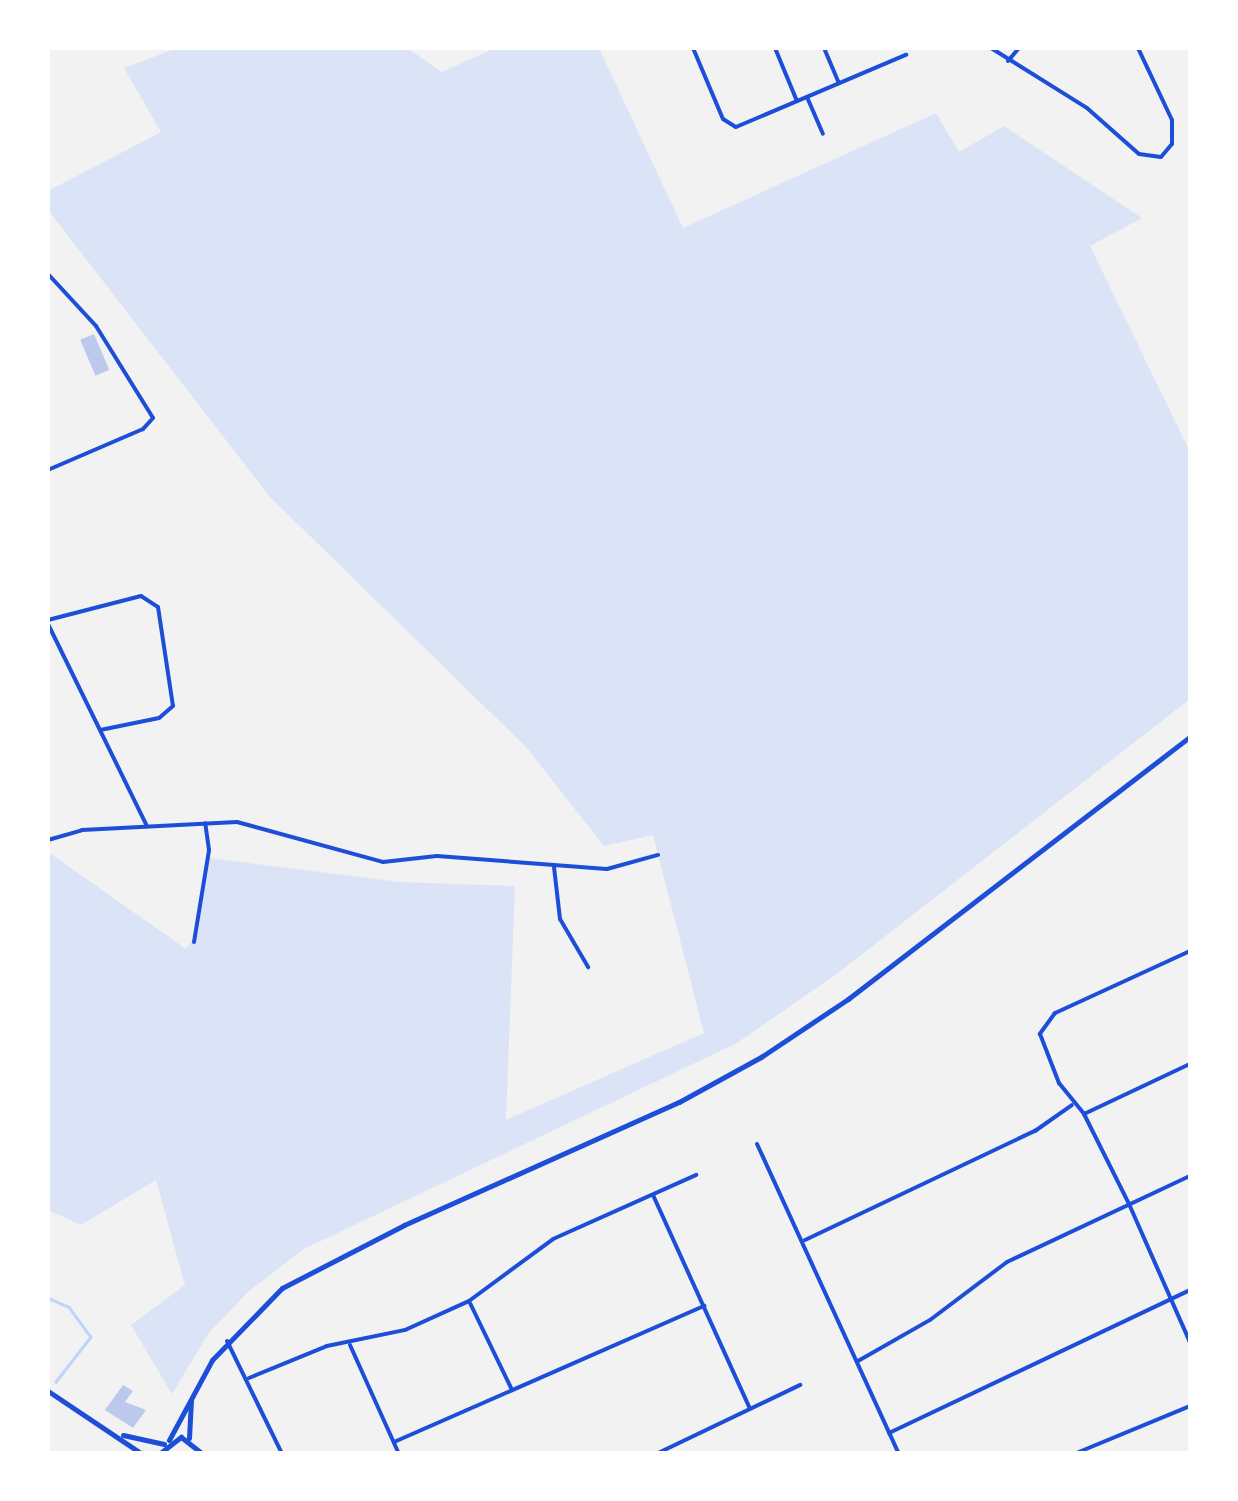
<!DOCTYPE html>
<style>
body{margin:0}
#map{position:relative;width:1238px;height:1501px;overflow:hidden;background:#f2f2f2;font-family:Montserrat,sans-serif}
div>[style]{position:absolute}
.green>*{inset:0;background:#dbe4f7}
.stream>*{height:2.5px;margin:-1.25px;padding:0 1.25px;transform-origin:1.25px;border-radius:1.25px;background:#bfd3fe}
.building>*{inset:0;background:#bdc9ec;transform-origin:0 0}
.minor>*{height:4px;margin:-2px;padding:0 2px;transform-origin:2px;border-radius:2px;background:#1d4ed8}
.trunk>*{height:5px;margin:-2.5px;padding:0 2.5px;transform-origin:2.5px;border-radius:2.5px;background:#1d4ed8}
span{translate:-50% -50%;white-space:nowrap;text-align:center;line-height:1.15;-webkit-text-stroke:10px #fff;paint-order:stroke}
.frame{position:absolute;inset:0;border:50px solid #fff;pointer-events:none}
</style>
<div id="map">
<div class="green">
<i style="clip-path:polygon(177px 48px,407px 48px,442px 72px,495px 48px,599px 48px,683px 228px,936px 113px,959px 152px,1004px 126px,1142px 218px,1090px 246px,1190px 452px,1190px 699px,838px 973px,737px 1043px,304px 1249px,249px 1291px,208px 1334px,172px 1394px,131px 1325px,185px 1285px,156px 1180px,81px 1225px,48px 1210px,48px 852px,186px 949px,194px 938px,209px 858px,400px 882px,515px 886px,506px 1120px,704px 1033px,653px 835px,604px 846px,526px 747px,270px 497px,48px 210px,48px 191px,161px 132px,124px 68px)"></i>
</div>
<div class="stream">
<i style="left:48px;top:1298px;width:23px;rotate:23deg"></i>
<i style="left:69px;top:1307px;width:37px;rotate:54deg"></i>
<i style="left:91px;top:1337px;width:57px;rotate:127.9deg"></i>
</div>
<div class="building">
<i style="left:94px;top:334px;width:39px;height:15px;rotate:67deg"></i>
<i style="clip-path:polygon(123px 1385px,133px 1391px,125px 1402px,146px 1410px,133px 1428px,105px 1410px)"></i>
</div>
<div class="minor">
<i style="left:693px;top:48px;width:77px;rotate:67.1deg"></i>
<i style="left:723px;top:119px;width:15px;rotate:32deg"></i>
<i style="left:736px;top:127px;width:185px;rotate:-23deg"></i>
<i style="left:775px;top:48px;width:57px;rotate:67.5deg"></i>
<i style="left:824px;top:48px;width:38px;rotate:67deg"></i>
<i style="left:991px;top:48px;width:113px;rotate:32deg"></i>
<i style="left:1087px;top:108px;width:69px;rotate:41.5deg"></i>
<i style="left:1139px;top:154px;width:22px;rotate:8deg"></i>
<i style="left:1161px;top:157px;width:17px;rotate:-50deg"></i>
<i style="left:1172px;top:144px;width:24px;rotate:-90deg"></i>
<i style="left:1172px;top:120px;width:80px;rotate:-115.3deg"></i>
<i style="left:1008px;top:61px;width:17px;rotate:-50deg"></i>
<i style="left:807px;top:97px;width:40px;rotate:66.6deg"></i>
<i style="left:48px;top:274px;width:71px;rotate:47.3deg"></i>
<i style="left:96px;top:326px;width:108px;rotate:58.2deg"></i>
<i style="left:153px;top:418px;width:15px;rotate:132deg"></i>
<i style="left:143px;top:429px;width:103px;rotate:156.7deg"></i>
<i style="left:48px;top:620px;width:96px;rotate:-14.5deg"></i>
<i style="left:141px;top:596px;width:20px;rotate:33deg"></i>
<i style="left:158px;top:607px;width:100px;rotate:81.4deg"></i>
<i style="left:173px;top:706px;width:18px;rotate:139deg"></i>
<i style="left:159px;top:718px;width:60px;rotate:168.5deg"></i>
<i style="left:48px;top:624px;width:223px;rotate:63.9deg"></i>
<i style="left:48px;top:840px;width:35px;rotate:-16deg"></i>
<i style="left:82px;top:830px;width:155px;rotate:-3deg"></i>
<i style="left:237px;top:822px;width:151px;rotate:15.3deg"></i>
<i style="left:383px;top:862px;width:54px;rotate:-6.3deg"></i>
<i style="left:437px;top:856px;width:170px;rotate:4.4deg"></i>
<i style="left:607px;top:869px;width:53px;rotate:-15.4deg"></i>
<i style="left:554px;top:867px;width:52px;rotate:83.4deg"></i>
<i style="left:560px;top:919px;width:56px;rotate:59.7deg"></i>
<i style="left:194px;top:942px;width:93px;rotate:-80.7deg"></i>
<i style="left:209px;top:850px;width:27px;rotate:-98deg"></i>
<i style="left:1190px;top:951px;width:149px;rotate:155.3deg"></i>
<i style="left:1055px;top:1013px;width:26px;rotate:126deg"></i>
<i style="left:1040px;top:1034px;width:53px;rotate:68.8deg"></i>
<i style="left:1059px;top:1083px;width:40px;rotate:51deg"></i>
<i style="left:1084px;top:1114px;width:101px;rotate:63.4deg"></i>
<i style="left:1129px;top:1204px;width:151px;rotate:66.2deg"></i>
<i style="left:1084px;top:1114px;width:117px;rotate:-25.3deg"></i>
<i style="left:757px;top:1144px;width:341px;rotate:65.4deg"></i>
<i style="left:653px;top:1195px;width:233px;rotate:65.6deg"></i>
<i style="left:805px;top:1240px;width:255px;rotate:-25.4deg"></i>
<i style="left:1035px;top:1131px;width:45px;rotate:-35.1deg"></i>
<i style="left:470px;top:1303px;width:94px;rotate:64.2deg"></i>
<i style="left:227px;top:1341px;width:126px;rotate:64deg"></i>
<i style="left:350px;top:1345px;width:120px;rotate:65.8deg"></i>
<i style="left:858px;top:1361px;width:83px;rotate:-29.7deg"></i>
<i style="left:930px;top:1320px;width:96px;rotate:-37deg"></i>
<i style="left:1007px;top:1262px;width:202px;rotate:-25.2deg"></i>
<i style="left:249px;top:1378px;width:84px;rotate:-22.3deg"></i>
<i style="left:327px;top:1346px;width:80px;rotate:-11.6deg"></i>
<i style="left:405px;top:1330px;width:70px;rotate:-24.4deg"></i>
<i style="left:469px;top:1301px;width:104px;rotate:-36.4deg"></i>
<i style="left:553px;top:1239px;width:157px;rotate:-24.1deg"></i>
<i style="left:889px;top:1433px;width:333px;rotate:-25.4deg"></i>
<i style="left:394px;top:1442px;width:339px;rotate:-23.7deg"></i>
<i style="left:656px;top:1454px;width:160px;rotate:-25.6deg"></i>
<i style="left:1074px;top:1454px;width:126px;rotate:-22.5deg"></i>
</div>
<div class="trunk">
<i style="left:48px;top:1391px;width:113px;rotate:33.8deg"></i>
<i style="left:123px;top:1435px;width:42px;rotate:12.4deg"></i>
<i style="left:189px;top:1438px;width:37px;rotate:-87deg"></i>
<i style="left:169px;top:1440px;width:91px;rotate:-61.7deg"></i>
<i style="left:212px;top:1360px;width:100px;rotate:-45.8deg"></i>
<i style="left:282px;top:1288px;width:137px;rotate:-27.3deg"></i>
<i style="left:404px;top:1225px;width:301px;rotate:-24.1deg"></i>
<i style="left:679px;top:1102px;width:94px;rotate:-28.8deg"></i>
<i style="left:761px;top:1057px;width:105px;rotate:-33.7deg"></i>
<i style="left:848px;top:999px;width:431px;rotate:-37.5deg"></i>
<i style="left:159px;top:1454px;width:28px;rotate:-38deg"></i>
<i style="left:181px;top:1437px;width:28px;rotate:38deg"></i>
</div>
<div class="frame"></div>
</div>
